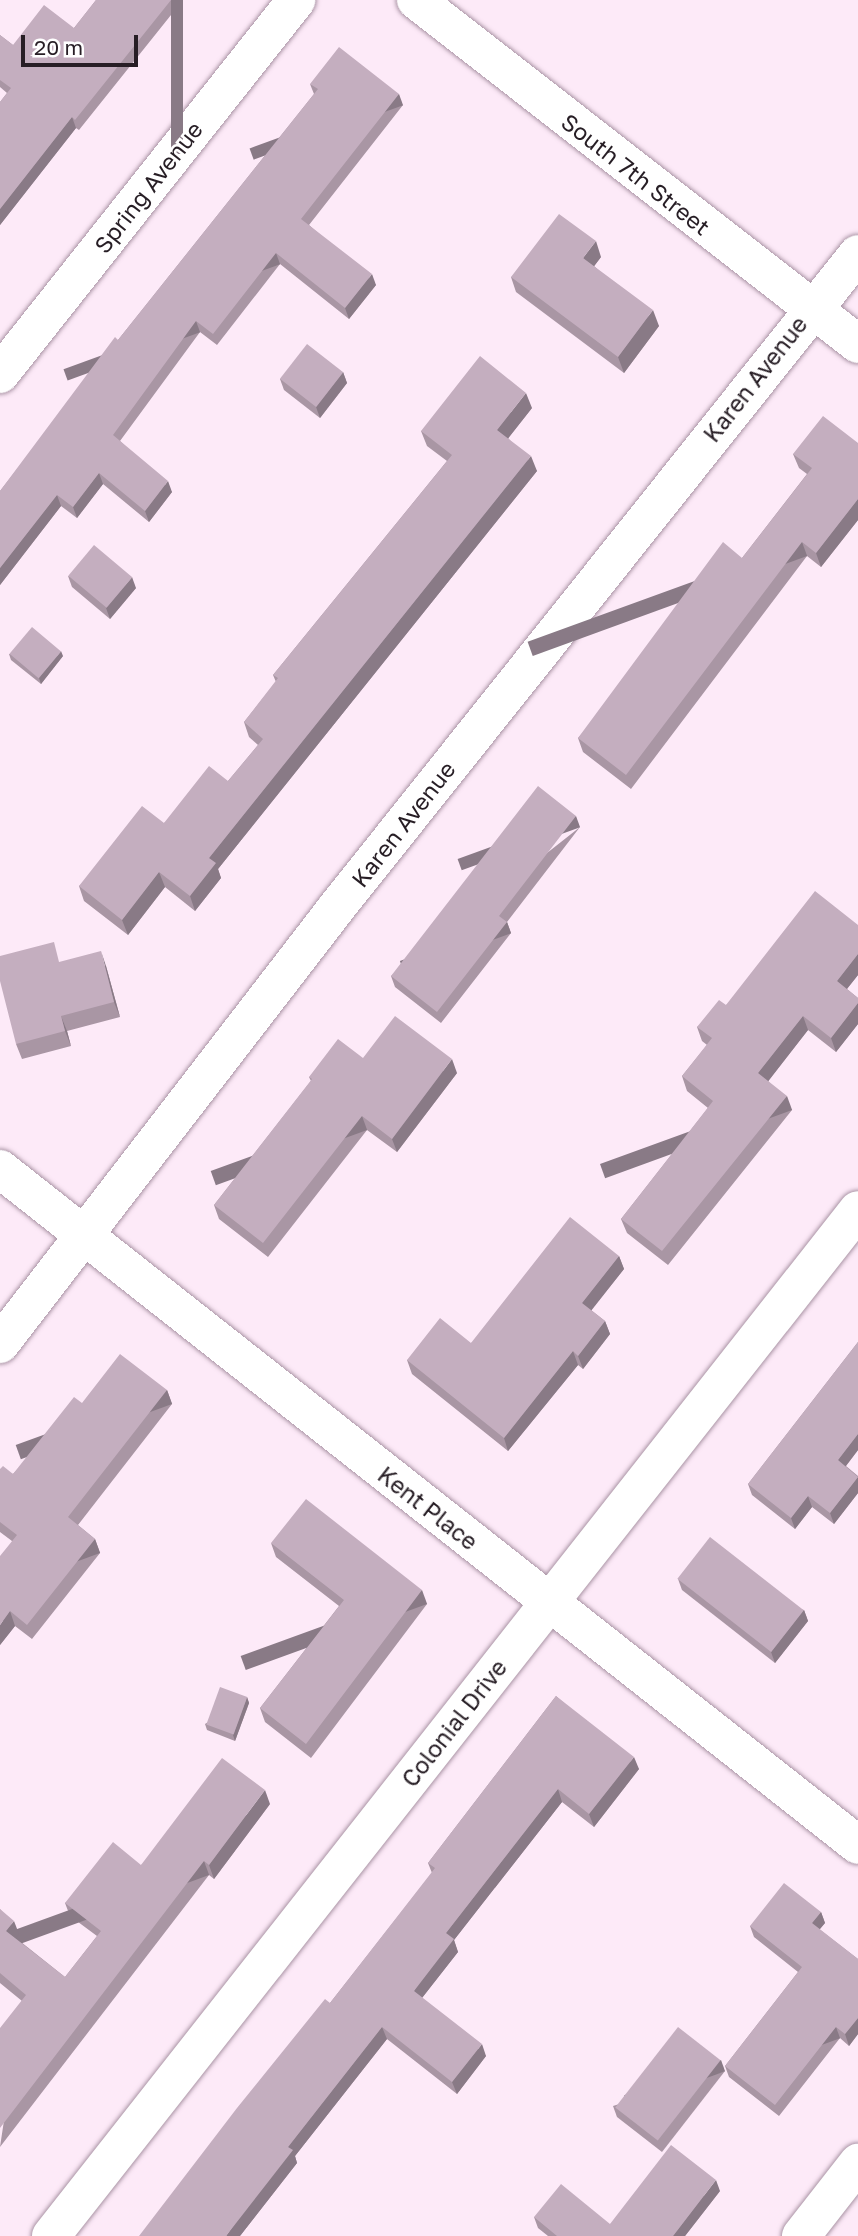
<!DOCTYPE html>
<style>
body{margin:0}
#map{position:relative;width:858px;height:2236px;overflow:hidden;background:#fdeaf8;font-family:"Golos Text",sans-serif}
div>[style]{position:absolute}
.roads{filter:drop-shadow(0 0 2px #aa94a5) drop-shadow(0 0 2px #aa94a5)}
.minor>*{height:38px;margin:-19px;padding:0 19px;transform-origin:19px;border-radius:19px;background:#fff}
.wall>*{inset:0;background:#a996a4}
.shaded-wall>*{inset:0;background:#897a86;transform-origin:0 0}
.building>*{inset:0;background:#c4aebf;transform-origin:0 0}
span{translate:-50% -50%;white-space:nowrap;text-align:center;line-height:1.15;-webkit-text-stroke:5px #fff;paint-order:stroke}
.street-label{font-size:23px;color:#271e25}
.scale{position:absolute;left:21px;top:35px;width:117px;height:32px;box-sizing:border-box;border:4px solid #271e25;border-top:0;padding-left:9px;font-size:21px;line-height:24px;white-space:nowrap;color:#271e25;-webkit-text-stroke:5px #fff;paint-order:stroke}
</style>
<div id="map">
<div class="roads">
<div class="minor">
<i style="left:416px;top:0;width:560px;rotate:37.89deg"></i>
<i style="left:0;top:374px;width:477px;rotate:-51.6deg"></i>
<i style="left:0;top:1169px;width:1092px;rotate:38.23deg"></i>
<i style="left:0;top:1344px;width:552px;rotate:-52.36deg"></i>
<i style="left:337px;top:907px;width:835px;rotate:-51.42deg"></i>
<i style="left:51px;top:2236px;width:1305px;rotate:-51.81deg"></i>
<i style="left:801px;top:2236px;width:93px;rotate:-52deg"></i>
</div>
</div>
<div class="wall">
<i style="clip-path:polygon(96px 0,183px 0,79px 130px,76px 128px,0 225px,0 102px,7px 93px,0 87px,0 35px,13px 45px,74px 28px)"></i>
<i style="clip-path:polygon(310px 84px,403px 105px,309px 225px,376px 285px,349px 319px,280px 264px,217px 345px,200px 332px,120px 441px,172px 492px,149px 522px,103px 484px,77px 518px,61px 506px,0 585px,0 491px,118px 340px,314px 94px)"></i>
<i style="clip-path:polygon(601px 257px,594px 266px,659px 326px,624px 373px,516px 292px,511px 277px)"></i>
<i style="clip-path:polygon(343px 372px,347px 383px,320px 418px,284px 390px,280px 379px)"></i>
<i style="clip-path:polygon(532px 408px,508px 438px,537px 471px,218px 869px,221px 878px,195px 911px,165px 887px,128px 935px,84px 901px,79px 886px,164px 823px,228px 781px,258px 745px,249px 737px,244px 722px,276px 682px,273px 675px,447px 461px,427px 446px,421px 431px)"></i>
<i style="clip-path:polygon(858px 443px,858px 520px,821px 567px,807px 556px,631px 789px,583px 752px,578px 738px,742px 558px,807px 474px,799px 468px,793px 454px)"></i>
<i style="clip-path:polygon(68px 576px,136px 588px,110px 619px,72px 587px)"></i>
<i style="clip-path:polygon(9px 654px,63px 656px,41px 684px,11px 660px)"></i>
<i style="clip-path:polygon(580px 827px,507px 922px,511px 933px,441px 1023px,395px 987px,391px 976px)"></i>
<i style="clip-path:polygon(858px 925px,858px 975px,847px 989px,858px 998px,858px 1024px,836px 1052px,808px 1030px,768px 1081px,792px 1110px,668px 1265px,627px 1233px,621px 1219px,708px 1108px,687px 1091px,682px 1076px,707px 1045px,702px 1041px,697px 1027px,726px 1005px)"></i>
<i style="clip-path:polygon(61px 962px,106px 966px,120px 1017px,67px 1031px,71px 1046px,22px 1059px,16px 1044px)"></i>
<i style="clip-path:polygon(363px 1058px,457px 1073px,397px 1152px,367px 1130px,268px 1257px,219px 1219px,214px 1205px,311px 1081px,309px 1077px)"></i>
<i style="clip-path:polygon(619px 1256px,624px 1269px,591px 1310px,605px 1321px,610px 1334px,583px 1369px,578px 1365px,508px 1451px,412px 1374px,407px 1360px,471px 1343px)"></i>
<i style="clip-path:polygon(858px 1342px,858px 1450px,846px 1466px,858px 1476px,858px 1493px,834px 1524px,812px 1507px,795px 1529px,752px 1495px,748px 1484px)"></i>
<i style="clip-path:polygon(167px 1390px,172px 1404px,78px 1525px,95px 1539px,100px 1553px,32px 1639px,15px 1626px,0 1645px,12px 1541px,0 1532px,0 1469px,13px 1474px,82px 1403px)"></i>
<i style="clip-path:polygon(271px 1543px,427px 1604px,311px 1758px,265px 1722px,260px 1708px,339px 1606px,276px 1557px)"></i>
<i style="clip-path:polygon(678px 1579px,804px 1610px,808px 1621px,775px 1663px,682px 1590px)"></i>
<i style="clip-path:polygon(556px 1696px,639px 1769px,594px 1827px,562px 1802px,454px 1940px,458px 1952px,422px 1998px,486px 2056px,457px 2094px,387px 2039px,295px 2156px,297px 2163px,240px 2236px,330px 2003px,432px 1873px,428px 1863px)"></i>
<i style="clip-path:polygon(247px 1697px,249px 1703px,235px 1741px,207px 1730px,205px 1724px)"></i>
<i style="clip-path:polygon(270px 1804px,214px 1879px,209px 1875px,0 2147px,22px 2001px,0 1983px,0 1909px,19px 1934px,16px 1938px,65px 1977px,97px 1936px,70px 1916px,65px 1903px,141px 1865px)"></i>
<i style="clip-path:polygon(821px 1912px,825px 1923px,819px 1929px,858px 1959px,858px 2034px,849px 2046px,840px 2038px,779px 2116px,729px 2077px,725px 2066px,798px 1972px,754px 1937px,750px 1926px)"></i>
<i style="clip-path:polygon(725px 2071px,662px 2152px,617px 2117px,613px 2106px)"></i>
<i style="clip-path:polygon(720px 2191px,685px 2236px,548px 2236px,538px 2228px,534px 2217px,610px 2224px)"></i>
</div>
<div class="shaded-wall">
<i style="left:171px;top:0;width:12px;height:154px"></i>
<i style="left:399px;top:94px;width:12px;height:159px;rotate:70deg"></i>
<i style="clip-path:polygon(72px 117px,76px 128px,0 225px,0 209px)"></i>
<i style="clip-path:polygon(596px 241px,601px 257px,589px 273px,583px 258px)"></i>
<i style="left:276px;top:253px;width:12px;height:103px;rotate:70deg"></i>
<i style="clip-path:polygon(372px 274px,376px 285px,349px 319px,345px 308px)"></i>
<i style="clip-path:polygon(653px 310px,659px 326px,624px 373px,618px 357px)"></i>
<i style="left:196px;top:321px;width:12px;height:141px;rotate:70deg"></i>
<i style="clip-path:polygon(343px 372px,347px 383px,320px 418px,316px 407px)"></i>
<i style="clip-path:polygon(526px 393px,532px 408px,503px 445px,497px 430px)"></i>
<i style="clip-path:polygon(531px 456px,537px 471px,218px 869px,221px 878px,195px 911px,190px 896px,209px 858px)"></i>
<i style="clip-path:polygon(99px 473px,103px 484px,77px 518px,73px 507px)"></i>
<i style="clip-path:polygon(168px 481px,172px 492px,149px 522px,145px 511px)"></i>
<i style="clip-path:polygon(57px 495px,61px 506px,0 585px,0 568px)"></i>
<i style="clip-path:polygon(858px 499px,858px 520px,821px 567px,816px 553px)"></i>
<i style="left:802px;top:542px;width:15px;height:292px;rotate:70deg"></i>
<i style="clip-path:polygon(132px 577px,136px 588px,110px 619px,106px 608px)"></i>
<i style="clip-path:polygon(61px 651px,63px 656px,41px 684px,39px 678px)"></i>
<i style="left:576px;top:816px;width:12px;height:126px;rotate:70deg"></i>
<i style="clip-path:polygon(159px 872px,165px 887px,128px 935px,122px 920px)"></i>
<i style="left:507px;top:922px;width:12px;height:114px;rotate:70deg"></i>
<i style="clip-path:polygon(101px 951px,106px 966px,120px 1017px,114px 1002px)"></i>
<i style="clip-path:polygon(858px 954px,858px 975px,842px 995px,837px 981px)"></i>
<i style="clip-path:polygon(858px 1003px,858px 1024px,836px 1052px,831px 1038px)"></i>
<i style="clip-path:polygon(61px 1016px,67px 1031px,71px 1046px,65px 1031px)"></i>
<i style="clip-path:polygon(803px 1016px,808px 1030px,763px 1088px,758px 1073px)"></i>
<i style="clip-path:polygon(452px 1059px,457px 1073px,397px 1152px,392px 1139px)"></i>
<i style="left:787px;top:1096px;width:15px;height:199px;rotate:70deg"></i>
<i style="left:362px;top:1116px;width:15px;height:161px;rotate:70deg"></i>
<i style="clip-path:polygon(619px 1256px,624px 1269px,587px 1316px,582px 1303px)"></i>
<i style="clip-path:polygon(605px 1321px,610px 1334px,583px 1369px,578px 1356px)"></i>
<i style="clip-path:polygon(573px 1351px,578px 1365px,508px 1451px,504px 1438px)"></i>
<i style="left:167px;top:1390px;width:15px;height:161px;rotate:70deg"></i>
<i style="clip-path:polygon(858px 1434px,858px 1450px,842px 1471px,838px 1460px)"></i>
<i style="clip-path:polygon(858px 1477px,858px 1493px,834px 1524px,830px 1513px)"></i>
<i style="clip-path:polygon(808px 1496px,812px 1507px,795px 1529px,791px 1518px)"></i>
<i style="left:95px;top:1539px;width:15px;height:110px;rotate:70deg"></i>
<i style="left:422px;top:1590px;width:15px;height:193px;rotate:70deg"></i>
<i style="clip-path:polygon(804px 1610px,808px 1621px,775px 1663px,771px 1652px)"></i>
<i style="clip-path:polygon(10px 1611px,15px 1626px,0 1645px,0 1625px)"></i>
<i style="clip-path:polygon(247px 1697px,249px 1703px,235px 1741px,233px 1735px)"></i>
<i style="clip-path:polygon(634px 1757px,639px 1769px,594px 1827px,589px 1814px)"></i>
<i style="clip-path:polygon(558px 1789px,562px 1802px,454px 1940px,458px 1952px,418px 2003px,414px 1991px,446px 1933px)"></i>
<i style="clip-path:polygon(265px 1790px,270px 1804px,214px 1879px,209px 1865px)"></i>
<i style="left:204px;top:1861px;width:15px;height:336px;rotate:70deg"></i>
<i style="clip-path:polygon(821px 1912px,825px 1923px,816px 1934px,812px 1923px)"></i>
<i style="clip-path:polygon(14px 1921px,19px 1934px,11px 1944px,6px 1931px)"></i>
<i style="clip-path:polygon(858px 2018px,858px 2034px,849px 2046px,845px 2034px)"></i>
<i style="clip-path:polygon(382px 2027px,387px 2039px,295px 2156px,297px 2163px,240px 2236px,226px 2236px,288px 2147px)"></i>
<i style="left:836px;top:2027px;width:12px;height:99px;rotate:70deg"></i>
<i style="clip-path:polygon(482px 2044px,486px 2056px,457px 2094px,452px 2082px)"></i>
<i style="left:721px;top:2060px;width:12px;height:103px;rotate:70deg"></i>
<i style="clip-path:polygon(716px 2180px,720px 2191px,685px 2236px,673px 2236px)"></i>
</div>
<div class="building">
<i style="clip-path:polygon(96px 0,171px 0,75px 120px,72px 117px,0 209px,0 102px,11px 88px,0 80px,0 35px,13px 45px,44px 5px,74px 28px)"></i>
<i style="clip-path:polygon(339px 47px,399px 94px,301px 219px,372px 274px,345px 308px,276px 253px,213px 334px,196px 321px,113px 435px,168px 481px,145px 511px,99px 473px,73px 507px,57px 495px,0 568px,0 491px,115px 337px,118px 340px,318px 89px,310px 84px)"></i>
<i style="clip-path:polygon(559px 214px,596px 241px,583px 258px,653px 310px,618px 357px,511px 277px)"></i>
<i style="left:307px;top:344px;width:46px;height:44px;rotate:38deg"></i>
<i style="clip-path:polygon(480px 356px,526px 393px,497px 430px,531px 456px,209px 858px,216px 863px,190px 896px,159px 872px,122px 920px,79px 886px,142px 806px,164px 823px,209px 766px,228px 781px,263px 739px,244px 722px,278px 678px,273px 675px,452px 455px,421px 431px)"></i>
<i style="clip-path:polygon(823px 416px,858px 443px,858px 499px,816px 553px,802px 542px,626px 775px,578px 738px,723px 542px,742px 558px,812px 468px,793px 454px)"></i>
<i style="left:94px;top:545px;width:50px;height:40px;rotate:40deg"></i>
<i style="left:32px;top:627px;width:38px;height:35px;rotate:40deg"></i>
<i style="clip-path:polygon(538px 786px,576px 816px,499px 916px,507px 922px,437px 1012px,391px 976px)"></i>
<i style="clip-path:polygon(815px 891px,858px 925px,858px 954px,837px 981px,858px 998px,858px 1003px,831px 1038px,803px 1016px,758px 1073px,787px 1096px,662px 1251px,621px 1219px,713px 1101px,682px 1076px,712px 1038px,697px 1027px,719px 1000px,726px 1005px)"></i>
<i style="clip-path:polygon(54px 942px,59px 962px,101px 951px,114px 1002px,61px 1016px,65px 1031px,16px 1044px,0 981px,0 956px)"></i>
<i style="clip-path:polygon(395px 1016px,452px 1059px,392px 1139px,362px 1116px,263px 1243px,214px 1205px,312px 1079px,309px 1077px,338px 1039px,363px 1058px)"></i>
<i style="clip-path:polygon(570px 1217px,619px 1256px,582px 1303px,605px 1321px,578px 1356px,573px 1351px,504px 1438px,407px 1360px,440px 1318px,471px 1343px)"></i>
<i style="clip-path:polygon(858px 1342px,858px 1434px,838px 1460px,858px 1477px,830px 1513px,808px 1496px,791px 1518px,748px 1484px)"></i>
<i style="clip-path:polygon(120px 1354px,167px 1390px,68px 1517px,95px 1539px,27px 1625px,10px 1611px,0 1625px,0 1556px,17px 1535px,0 1522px,0 1469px,3px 1466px,13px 1474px,74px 1397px,82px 1403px)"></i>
<i style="clip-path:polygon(306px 1499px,422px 1590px,306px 1744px,260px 1708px,344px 1600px,271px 1543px)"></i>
<i style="left:710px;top:1537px;width:119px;height:53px;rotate:38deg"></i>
<i style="left:220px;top:1687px;width:29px;height:40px;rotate:20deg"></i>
<i style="clip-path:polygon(556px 1696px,634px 1757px,589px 1814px,558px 1789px,446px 1933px,454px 1939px,414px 1991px,482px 2044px,452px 2082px,382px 2027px,288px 2147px,293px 2150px,226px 2236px,139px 2236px,237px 2108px,325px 1999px,330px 2003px,435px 1868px,428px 1863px)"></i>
<i style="clip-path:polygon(222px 1758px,265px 1790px,209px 1865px,204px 1861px,0 2128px,0 2028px,26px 1995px,0 1973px,0 1909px,14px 1921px,6px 1931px,65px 1977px,101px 1931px,65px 1903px,113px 1842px,141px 1865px)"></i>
<i style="clip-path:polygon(784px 1883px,821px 1912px,812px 1923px,858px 1959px,858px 2018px,845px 2034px,836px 2027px,775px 2105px,725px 2066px,802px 1967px,750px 1926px)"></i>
<i style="left:678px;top:2027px;width:54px;height:102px;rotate:38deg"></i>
<i style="clip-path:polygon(671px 2145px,716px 2180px,673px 2236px,557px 2236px,534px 2217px,561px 2184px,610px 2224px)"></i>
</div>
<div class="street-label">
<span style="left:636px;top:174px;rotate:38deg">South 7th Street</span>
<span style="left:148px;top:187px;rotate:-52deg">Spring Avenue</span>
<span style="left:755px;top:379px;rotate:-52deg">Karen Avenue</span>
<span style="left:403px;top:824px;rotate:-52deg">Karen Avenue</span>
<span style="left:428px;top:1508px;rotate:38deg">Kent Place</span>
<span style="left:454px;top:1723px;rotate:-52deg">Colonial Drive</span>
</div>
<div class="scale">20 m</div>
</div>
